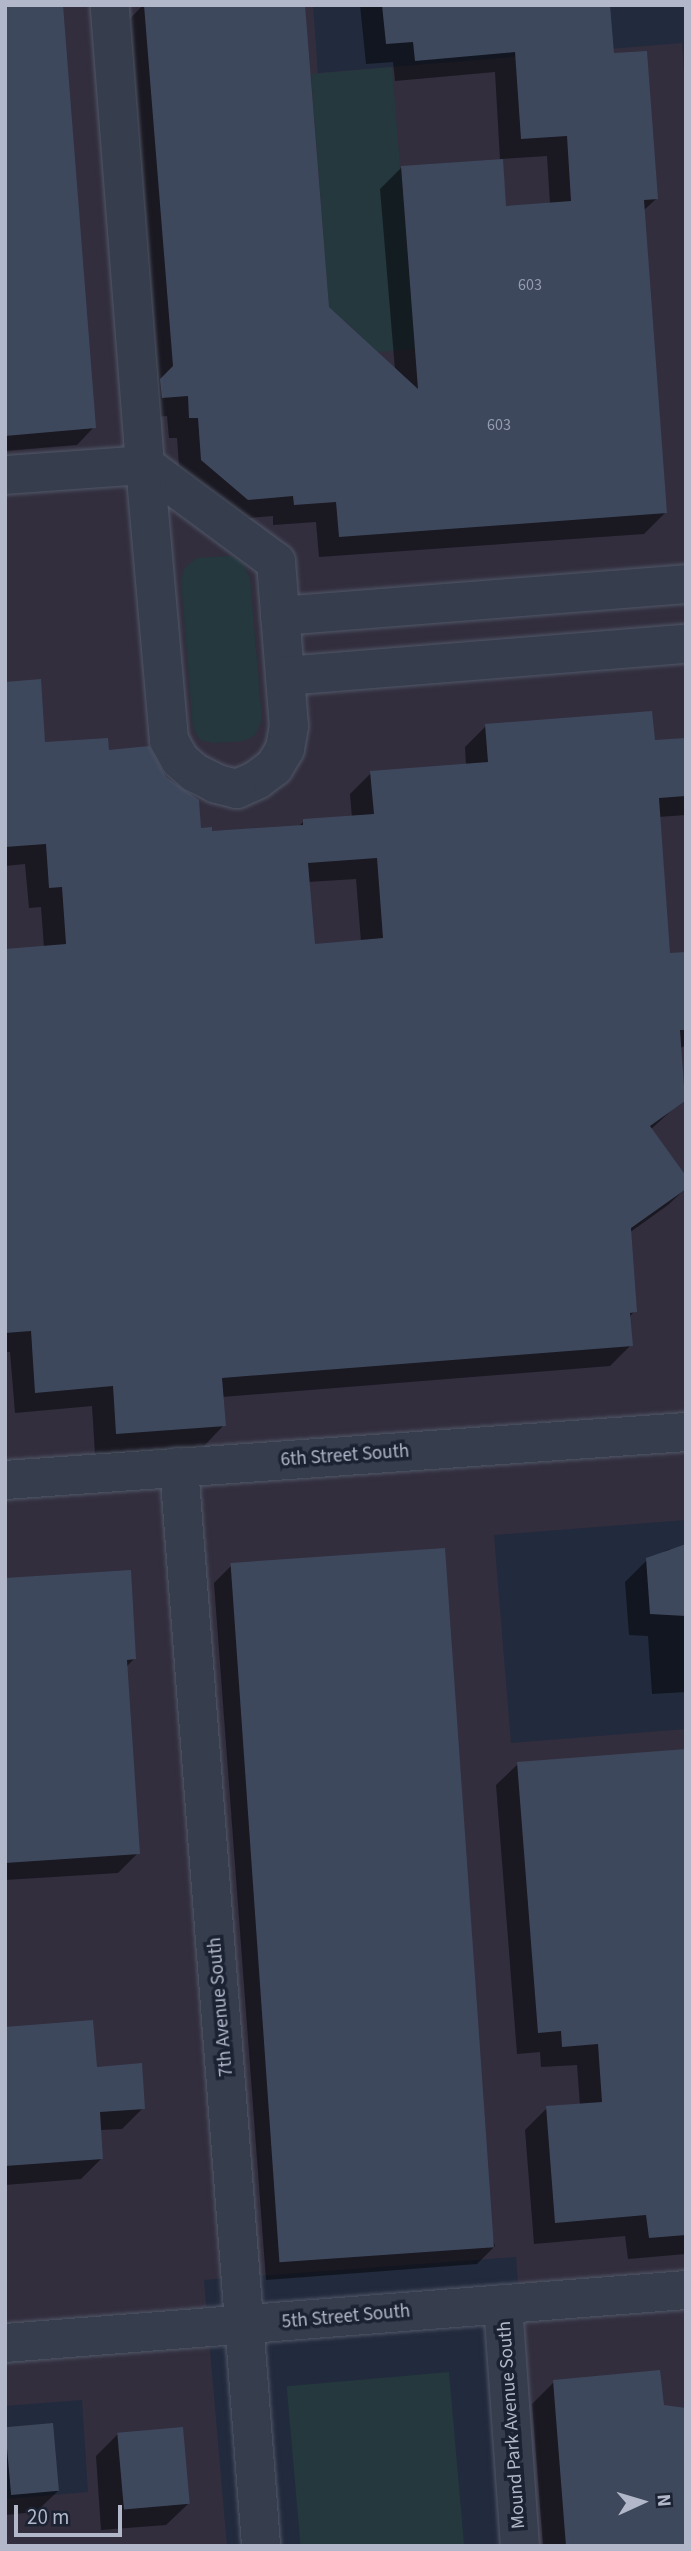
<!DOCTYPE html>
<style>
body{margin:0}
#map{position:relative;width:691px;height:2551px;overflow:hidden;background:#222a3d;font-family:"Source Sans 3",sans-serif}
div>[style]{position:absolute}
.medical>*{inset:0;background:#322e3e}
.green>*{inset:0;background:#24383e;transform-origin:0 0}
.shadow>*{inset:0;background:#0007}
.building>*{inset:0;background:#3e485d;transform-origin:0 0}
.roads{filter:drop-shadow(0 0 2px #515868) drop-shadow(0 0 2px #515868)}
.minor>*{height:38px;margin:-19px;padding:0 19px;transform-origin:19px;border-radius:19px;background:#363d4d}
span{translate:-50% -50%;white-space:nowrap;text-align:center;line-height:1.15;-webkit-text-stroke:7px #1b2232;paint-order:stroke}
.number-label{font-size:16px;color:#959cae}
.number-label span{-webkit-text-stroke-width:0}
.street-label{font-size:19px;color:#b2b8c9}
.frame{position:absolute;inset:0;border:7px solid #b2b8c9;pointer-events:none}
.north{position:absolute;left:607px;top:2467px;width:70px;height:70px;-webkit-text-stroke:5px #1b2232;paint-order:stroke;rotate:86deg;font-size:19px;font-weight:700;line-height:28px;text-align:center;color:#b2b8c9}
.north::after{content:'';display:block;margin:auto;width:24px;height:32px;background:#b2b8c9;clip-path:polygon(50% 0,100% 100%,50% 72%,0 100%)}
.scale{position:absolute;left:14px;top:2505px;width:108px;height:32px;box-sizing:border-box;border:4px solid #b2b8c9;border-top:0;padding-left:9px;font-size:21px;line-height:24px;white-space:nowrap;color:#b2b8c9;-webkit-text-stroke:5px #1b2232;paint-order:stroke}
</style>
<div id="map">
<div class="medical">
<i style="clip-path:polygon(5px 5px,313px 5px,318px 73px,682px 43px,686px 99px,686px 1520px,494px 1535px,511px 1743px,686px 1729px,686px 2546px,537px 2546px,516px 2257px,204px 2280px,227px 2546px,5px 2546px,5px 2499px,88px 2492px,82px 2400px,5px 2406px)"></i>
</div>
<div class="green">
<i style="clip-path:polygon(392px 67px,415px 349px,365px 353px,364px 339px,344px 320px,330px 321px,311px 74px)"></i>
<i style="clip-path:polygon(231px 556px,243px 563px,250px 578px,262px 719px,255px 735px,244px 741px,214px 743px,200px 740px,193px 728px,181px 580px,184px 569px,196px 558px)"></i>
<i style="left:449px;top:2372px;width:173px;height:163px;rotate:85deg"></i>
</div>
<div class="shadow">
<i style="clip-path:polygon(5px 5px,94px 427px,77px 445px,5px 451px)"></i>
<i style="clip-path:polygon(evenodd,143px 5px,302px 5px,328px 308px,395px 370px,380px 189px,401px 168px,500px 160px,495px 72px,395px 81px,393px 62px,366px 64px,360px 5px,608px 5px,613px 55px,656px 199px,643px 211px,665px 513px,644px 534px,319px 557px,316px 522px,273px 525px,273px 516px,226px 520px,180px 481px,177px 438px,169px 438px,167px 416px,142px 418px,124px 25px,143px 5px,547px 156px,550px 204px,504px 207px,501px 159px,547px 156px)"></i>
<i style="clip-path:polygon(evenodd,5px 684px,44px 744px,107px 752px,199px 830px,210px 833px,298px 827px,304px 821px,352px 818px,350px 794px,371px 773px,466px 765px,465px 747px,486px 726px,653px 742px,686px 739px,686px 815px,658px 817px,668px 955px,686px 954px,686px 1045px,679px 1049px,683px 1100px,650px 1130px,686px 1188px,668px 1205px,629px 1233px,635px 1311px,629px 1317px,631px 1345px,610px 1366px,222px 1397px,224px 1425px,203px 1447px,95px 1454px,92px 1406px,15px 1413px,10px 1352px,5px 1352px,5px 951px,44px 948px,41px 907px,29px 908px,25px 864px,5px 866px,5px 684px,356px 879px,361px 942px,313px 946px,308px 882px,356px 879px)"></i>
<i style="clip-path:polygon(686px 1546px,686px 1692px,652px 1694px,648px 1636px,629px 1635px,625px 1582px,647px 1560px,667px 1550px)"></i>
<i style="clip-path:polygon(232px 1565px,495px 2246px,477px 2264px,266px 2280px,214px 1583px)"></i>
<i style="clip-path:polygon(5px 1580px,135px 1658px,126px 1667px,138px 1853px,118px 1873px,5px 1880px)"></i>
<i style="clip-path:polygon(686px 1751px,686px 2254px,628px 2259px,625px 2236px,534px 2244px,525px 2130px,547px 2108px,580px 2106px,577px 2065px,541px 2067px,540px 2052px,517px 2054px,496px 1785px,518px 1764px)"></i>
<i style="clip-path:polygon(5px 2028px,95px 2069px,143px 2108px,122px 2129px,99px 2130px,101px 2159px,81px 2179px,5px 2185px)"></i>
<i style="clip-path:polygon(554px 2382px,676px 2519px,686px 2546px,543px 2546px,532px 2404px)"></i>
<i style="clip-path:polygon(5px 2429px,58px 2491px,36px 2512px,5px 2515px)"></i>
<i style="clip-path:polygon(118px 2434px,188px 2504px,166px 2525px,101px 2530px,96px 2456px)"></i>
</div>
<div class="building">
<i style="clip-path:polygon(5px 5px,63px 5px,96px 428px,5px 436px)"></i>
<i style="clip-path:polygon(144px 5px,305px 5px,329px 307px,418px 389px,401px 166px,503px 159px,506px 206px,571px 201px,567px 136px,521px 139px,515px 52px,415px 61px,413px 42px,386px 44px,382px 5px,610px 5px,614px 53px,647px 51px,658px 199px,644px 200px,667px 513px,339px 537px,336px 502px,294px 505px,293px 496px,248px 500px,201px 460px,198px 418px,189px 418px,188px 396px,162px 398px,160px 379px,173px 366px)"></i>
<i style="clip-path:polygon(evenodd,41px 679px,45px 742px,108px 738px,109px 750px,149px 746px,166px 777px,199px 800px,201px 828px,212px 827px,212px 831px,303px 825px,303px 819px,374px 814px,370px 771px,488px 762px,485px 724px,652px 711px,655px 740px,686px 738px,686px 796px,659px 798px,670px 953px,686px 952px,686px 1030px,680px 1030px,685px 1101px,650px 1126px,686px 1176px,686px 1189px,631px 1228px,637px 1312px,630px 1313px,633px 1346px,222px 1378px,226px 1426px,116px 1434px,113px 1386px,35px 1393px,31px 1331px,5px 1333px,5px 949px,66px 944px,62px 887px,49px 888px,46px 844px,5px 847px,5px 682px,41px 679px,377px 858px,383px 938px,315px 944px,308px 863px,377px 858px)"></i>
<i style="clip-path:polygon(686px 1544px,686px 1616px,650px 1614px,646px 1558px)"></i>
<i style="left:445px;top:1548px;width:701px;height:215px;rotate:86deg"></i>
<i style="clip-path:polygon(131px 1570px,136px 1659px,127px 1660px,140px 1854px,5px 1863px,5px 1578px)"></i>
<i style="clip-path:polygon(686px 1749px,686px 2235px,649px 2238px,646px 2215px,555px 2223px,546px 2106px,602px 2102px,598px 2044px,562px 2047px,561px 2031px,538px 2033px,517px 1762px)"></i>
<i style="clip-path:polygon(93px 2020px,97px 2067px,142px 2063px,145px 2109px,100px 2112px,103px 2159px,5px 2166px,5px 2027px)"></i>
<i style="clip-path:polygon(660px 2370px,664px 2405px,686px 2408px,686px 2546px,566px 2546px,553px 2380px)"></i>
<i style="left:53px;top:2423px;width:68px;height:48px;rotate:85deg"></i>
<i style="left:183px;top:2427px;width:77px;height:66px;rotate:85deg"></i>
</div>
<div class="roads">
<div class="minor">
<i style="left:145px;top:465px;width:163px;rotate:36.5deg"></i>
<i style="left:276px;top:562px;width:165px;rotate:85.5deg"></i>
<i style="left:289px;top:726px;width:23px;rotate:100deg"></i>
<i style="left:285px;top:749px;width:21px;rotate:121deg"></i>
<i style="left:274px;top:767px;width:21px;rotate:143deg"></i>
<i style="left:257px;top:780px;width:22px;rotate:156deg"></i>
<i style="left:237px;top:789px;width:21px;rotate:-166deg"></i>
<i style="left:217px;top:784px;width:25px;rotate:-153deg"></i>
<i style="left:195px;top:773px;width:20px;rotate:-139deg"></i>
<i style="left:180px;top:760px;width:23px;rotate:-119deg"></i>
<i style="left:169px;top:740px;width:276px;rotate:-95deg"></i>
<i style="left:5px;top:475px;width:140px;rotate:-4.1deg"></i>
<i style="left:145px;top:465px;width:461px;rotate:-94.4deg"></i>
<i style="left:280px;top:616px;width:407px;rotate:-4.5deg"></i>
<i style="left:285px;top:676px;width:402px;rotate:-4.6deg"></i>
<i style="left:179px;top:1467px;width:1082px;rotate:85.65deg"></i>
<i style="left:5px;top:1480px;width:683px;rotate:-4.03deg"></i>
<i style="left:503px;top:2304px;width:243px;rotate:86deg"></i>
<i style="left:5px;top:2343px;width:683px;rotate:-4.45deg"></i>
</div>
</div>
<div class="number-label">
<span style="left:530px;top:285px">603</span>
<span style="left:499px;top:425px">603</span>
</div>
<div class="street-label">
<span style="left:345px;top:1456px;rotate:-4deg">6th Street South</span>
<span style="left:221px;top:2007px;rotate:-95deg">7th Avenue South</span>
<span style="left:346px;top:2317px;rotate:-5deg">5th Street South</span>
<span style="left:512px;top:2425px;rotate:-94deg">Mound Park Avenue South</span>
</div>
<div class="frame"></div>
<div class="north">N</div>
<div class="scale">20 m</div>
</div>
